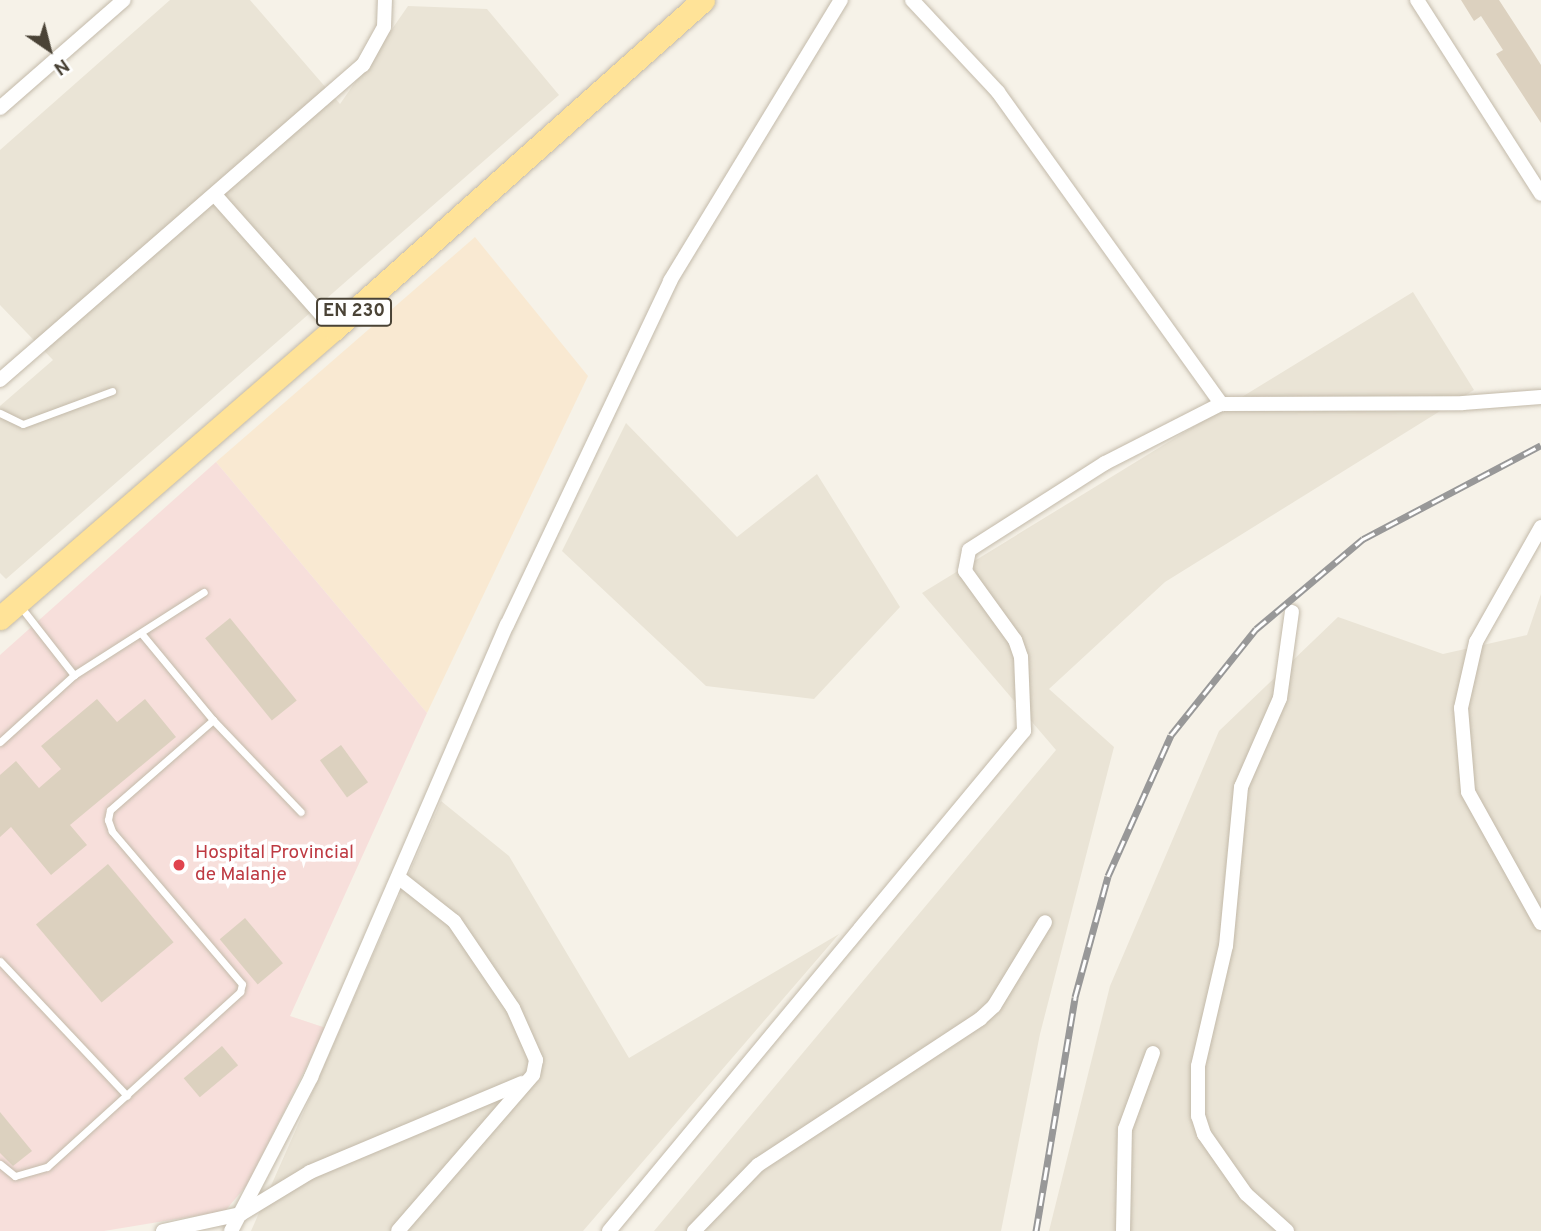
<!DOCTYPE html>
<style>
body{margin:0}
#map{position:relative;width:1541px;height:1231px;overflow:hidden;background:#f6f2e8;font-family:Overpass,sans-serif}
div>[style]{position:absolute}
.residential>*{inset:0;background:#eae4d6}
.commercial>*{inset:0;background:#f9e9d2}
.medical>*{inset:0;background:#f7dfdb}
.building>*{inset:0;background:#dcd1bf;transform-origin:0 0}
.roads{filter:drop-shadow(0 0 2px #c3baaa) drop-shadow(0 0 2px #c3baaa)}
.lane>*{height:7px;margin:-3.5px;padding:0 3.5px;transform-origin:3.5px;border-radius:3.5px;background:#fff}
.street>*{height:14px;margin:-7px;padding:0 7px;transform-origin:7px;border-radius:7px;background:#fff}
.primary>*{height:23px;margin:-11.5px;padding:0 11.5px;transform-origin:11.5px;border-radius:11.5px;background:#ffe398}
.rail>*{height:7px;margin-top:-3.5px;transform-origin:0;background:repeating-linear-gradient(90deg,#fff 0 13px,#989898 0 26px);box-sizing:border-box;border-block:2px solid #989898}
.dots>*{width:19px;height:19px;translate:-50% -50%;box-sizing:border-box;border:4px solid #fff;border-radius:50%}
span{translate:-50% -50%;white-space:nowrap;text-align:center;line-height:1.15;-webkit-text-stroke:7px #fff;paint-order:stroke}
.shield-label span{padding:2px 5px;background:#fff;border:2px solid;border-radius:5px;-webkit-text-stroke-width:0}
.shield-label{font-size:18px;color:#4a4336;font-weight:700}
.health-label{font-size:19px;color:#be3a42}
.left{translate:0 -50%;text-align:left}
.north{position:absolute;left:14px;top:14px;width:70px;height:70px;-webkit-text-stroke:5px #fff;paint-order:stroke;rotate:145deg;font-size:19px;font-weight:700;line-height:28px;text-align:center;color:#4a4336}
.north::after{content:'';display:block;margin:auto;width:24px;height:32px;background:#4a4336;clip-path:polygon(50% 0,100% 100%,50% 72%,0 100%)}
</style>
<div id="map">
<div class="residential">
<i style="clip-path:polygon(170px 0,250px 0,340px 104px,408px 6px,487px 9px,559px 95px,6px 579px,0 573px,0 406px,53px 360px,0 305px,0 150px)"></i>
<i style="clip-path:polygon(1413px 292px,1474px 390px,1165px 582px,1049px 689px,1114px 747px,1040px 1034px,1001px 1231px,654px 1231px,1056px 750px,922px 593px)"></i>
<i style="clip-path:polygon(626px 423px,737px 537px,817px 474px,900px 607px,814px 699px,706px 686px,562px 551px)"></i>
<i style="clip-path:polygon(1541px 594px,1541px 1231px,1049px 1231px,1110px 986px,1219px 731px,1338px 617px,1443px 654px,1527px 635px)"></i>
<i style="clip-path:polygon(441px 801px,509px 856px,629px 1058px,839px 934px,583px 1231px,251px 1231px)"></i>
</div>
<div class="commercial">
<i style="clip-path:polygon(475px 237px,588px 376px,427px 713px,216px 462px)"></i>
</div>
<div class="medical">
<i style="clip-path:polygon(216px 462px,427px 713px,290px 1016px,326px 1028px,247px 1185px,225px 1211px,104px 1231px,0 1231px,0 655px)"></i>
</div>
<div class="building">
<i style="clip-path:polygon(1461px 0,1499px 0,1529px 46px,1541px 65px,1541px 123px,1496px 54px,1503px 50px,1481px 16px,1474px 21px)"></i>
<i style="left:230px;top:618px;width:106px;height:32px;rotate:51deg"></i>
<i style="clip-path:polygon(97px 699px,117px 722px,145px 699px,176px 737px,70px 825px,87px 845px,51px 875px,11px 827px,0 837px,0 775px,16px 761px,39px 788px,61px 769px,41px 746px)"></i>
<i style="left:341px;top:745px;width:46px;height:26px;rotate:54deg"></i>
<i style="left:108px;top:864px;width:102px;height:94px;rotate:50deg"></i>
<i style="left:245px;top:918px;width:59px;height:33px;rotate:50deg"></i>
<i style="left:222px;top:1046px;width:25px;height:50px;rotate:50deg"></i>
<i style="clip-path:polygon(0 1112px,32px 1151px,13px 1166px,0 1153px)"></i>
</div>
<div class="roads">
<div class="lane">
<i style="left:0;top:413px;width:25px;rotate:26deg"></i>
<i style="left:23px;top:424px;width:95px;rotate:-20.3deg"></i>
<i style="left:20px;top:606px;width:88px;rotate:52deg"></i>
<i style="left:141px;top:633px;width:113px;rotate:50.4deg"></i>
<i style="left:213px;top:720px;width:127px;rotate:46.3deg"></i>
<i style="left:0;top:742px;width:100px;rotate:-42.2deg"></i>
<i style="left:74px;top:675px;width:154px;rotate:-32.6deg"></i>
<i style="left:0;top:961px;width:185px;rotate:46.7deg"></i>
<i style="left:0;top:1164px;width:19px;rotate:39deg"></i>
<i style="left:15px;top:1176px;width:33px;rotate:-16deg"></i>
<i style="left:47px;top:1167px;width:261px;rotate:-42.2deg"></i>
<i style="left:240px;top:992px;width:8px;rotate:-76deg"></i>
<i style="left:242px;top:984px;width:201px;rotate:-130.4deg"></i>
<i style="left:112px;top:831px;width:12px;rotate:-110deg"></i>
<i style="left:108px;top:820px;width:10px;rotate:-79deg"></i>
<i style="left:110px;top:810px;width:137px;rotate:-41.1deg"></i>
</div>
<div class="street">
<i style="left:912px;top:0;width:126px;rotate:46.9deg"></i>
<i style="left:998px;top:92px;width:384px;rotate:54.4deg"></i>
<i style="left:1221px;top:404px;width:242px;rotate:-0.2deg"></i>
<i style="left:1463px;top:403px;width:78px;rotate:-4.4deg"></i>
<i style="left:1417px;top:0;width:230px;rotate:57.4deg"></i>
<i style="left:0;top:108px;width:164px;rotate:-41.1deg"></i>
<i style="left:215px;top:195px;width:179px;rotate:48.4deg"></i>
<i style="left:0;top:380px;width:481px;rotate:-41deg"></i>
<i style="left:363px;top:65px;width:43px;rotate:-61.1deg"></i>
<i style="left:384px;top:27px;width:27px;rotate:-88deg"></i>
<i style="left:1541px;top:527px;width:132px;rotate:119.5deg"></i>
<i style="left:1476px;top:642px;width:68px;rotate:102.8deg"></i>
<i style="left:1461px;top:708px;width:84px;rotate:85.2deg"></i>
<i style="left:1468px;top:792px;width:150px;rotate:60.9deg"></i>
<i style="left:398px;top:877px;width:71px;rotate:38.2deg"></i>
<i style="left:454px;top:921px;width:105px;rotate:55.9deg"></i>
<i style="left:513px;top:1008px;width:57px;rotate:66.1deg"></i>
<i style="left:536px;top:1060px;width:15px;rotate:101deg"></i>
<i style="left:533px;top:1075px;width:206px;rotate:130.9deg"></i>
<i style="left:163px;top:1231px;width:80px;rotate:-12.3deg"></i>
<i style="left:241px;top:1214px;width:81px;rotate:-31.3deg"></i>
<i style="left:310px;top:1172px;width:230px;rotate:-22.8deg"></i>
<i style="left:231px;top:1231px;width:174px;rotate:-62.5deg"></i>
<i style="left:311px;top:1077px;width:493px;rotate:-66.6deg"></i>
<i style="left:507px;top:625px;width:381px;rotate:-64.6deg"></i>
<i style="left:670px;top:281px;width:329px;rotate:-58.7deg"></i>
<i style="left:609px;top:1231px;width:650px;rotate:-50.31deg"></i>
<i style="left:1024px;top:731px;width:74px;rotate:-92.3deg"></i>
<i style="left:1021px;top:657px;width:18px;rotate:-109deg"></i>
<i style="left:1015px;top:640px;width:85px;rotate:-125.9deg"></i>
<i style="left:965px;top:571px;width:21px;rotate:-79deg"></i>
<i style="left:969px;top:550px;width:161px;rotate:-32.6deg"></i>
<i style="left:1105px;top:463px;width:130px;rotate:-27deg"></i>
<i style="left:694px;top:1231px;width:92px;rotate:-45.9deg"></i>
<i style="left:758px;top:1165px;width:266px;rotate:-33.3deg"></i>
<i style="left:980px;top:1019px;width:19px;rotate:-43deg"></i>
<i style="left:994px;top:1006px;width:98px;rotate:-58.7deg"></i>
<i style="left:1123px;top:1231px;width:102px;rotate:-88.9deg"></i>
<i style="left:1125px;top:1129px;width:81px;rotate:-69.8deg"></i>
<i style="left:1287px;top:1231px;width:55px;rotate:-137.9deg"></i>
<i style="left:1246px;top:1194px;width:73px;rotate:-125deg"></i>
<i style="left:1204px;top:1134px;width:19px;rotate:-108deg"></i>
<i style="left:1198px;top:1116px;width:50px;rotate:-90deg"></i>
<i style="left:1198px;top:1066px;width:123px;rotate:-76.9deg"></i>
<i style="left:1226px;top:946px;width:160px;rotate:-84.6deg"></i>
<i style="left:1241px;top:787px;width:97px;rotate:-66.3deg"></i>
<i style="left:1280px;top:698px;width:87px;rotate:-82.1deg"></i>
</div>
<div class="primary">
<i style="left:0;top:618px;width:442px;rotate:-40.9deg"></i>
<i style="left:334px;top:329px;width:494px;rotate:-41.7deg"></i>
</div>
</div>
<div class="rail">
<i style="left:1036px;top:1231px;width:237px;rotate:-80.5deg"></i>
<i style="left:1075px;top:997px;width:125px;rotate:-74.7deg"></i>
<i style="left:1108px;top:876px;width:154px;rotate:-65.9deg"></i>
<i style="left:1171px;top:735px;width:136px;rotate:-51.3deg"></i>
<i style="left:1256px;top:629px;width:140px;rotate:-40.1deg"></i>
<i style="left:1363px;top:539px;width:201px;rotate:-27.8deg"></i>
</div>
<div class="dots">
<i style="left:179px;top:865px;background:#e0444e"></i>
</div>
<div class="shield-label">
<span style="left:354px;top:312px">EN 230</span>
</div>
<div class="health-label">
<span class="left" style="left:195px;top:865px">Hospital Provincial<br>de Malanje</span>
</div>
<div class="north">N</div>
</div>
